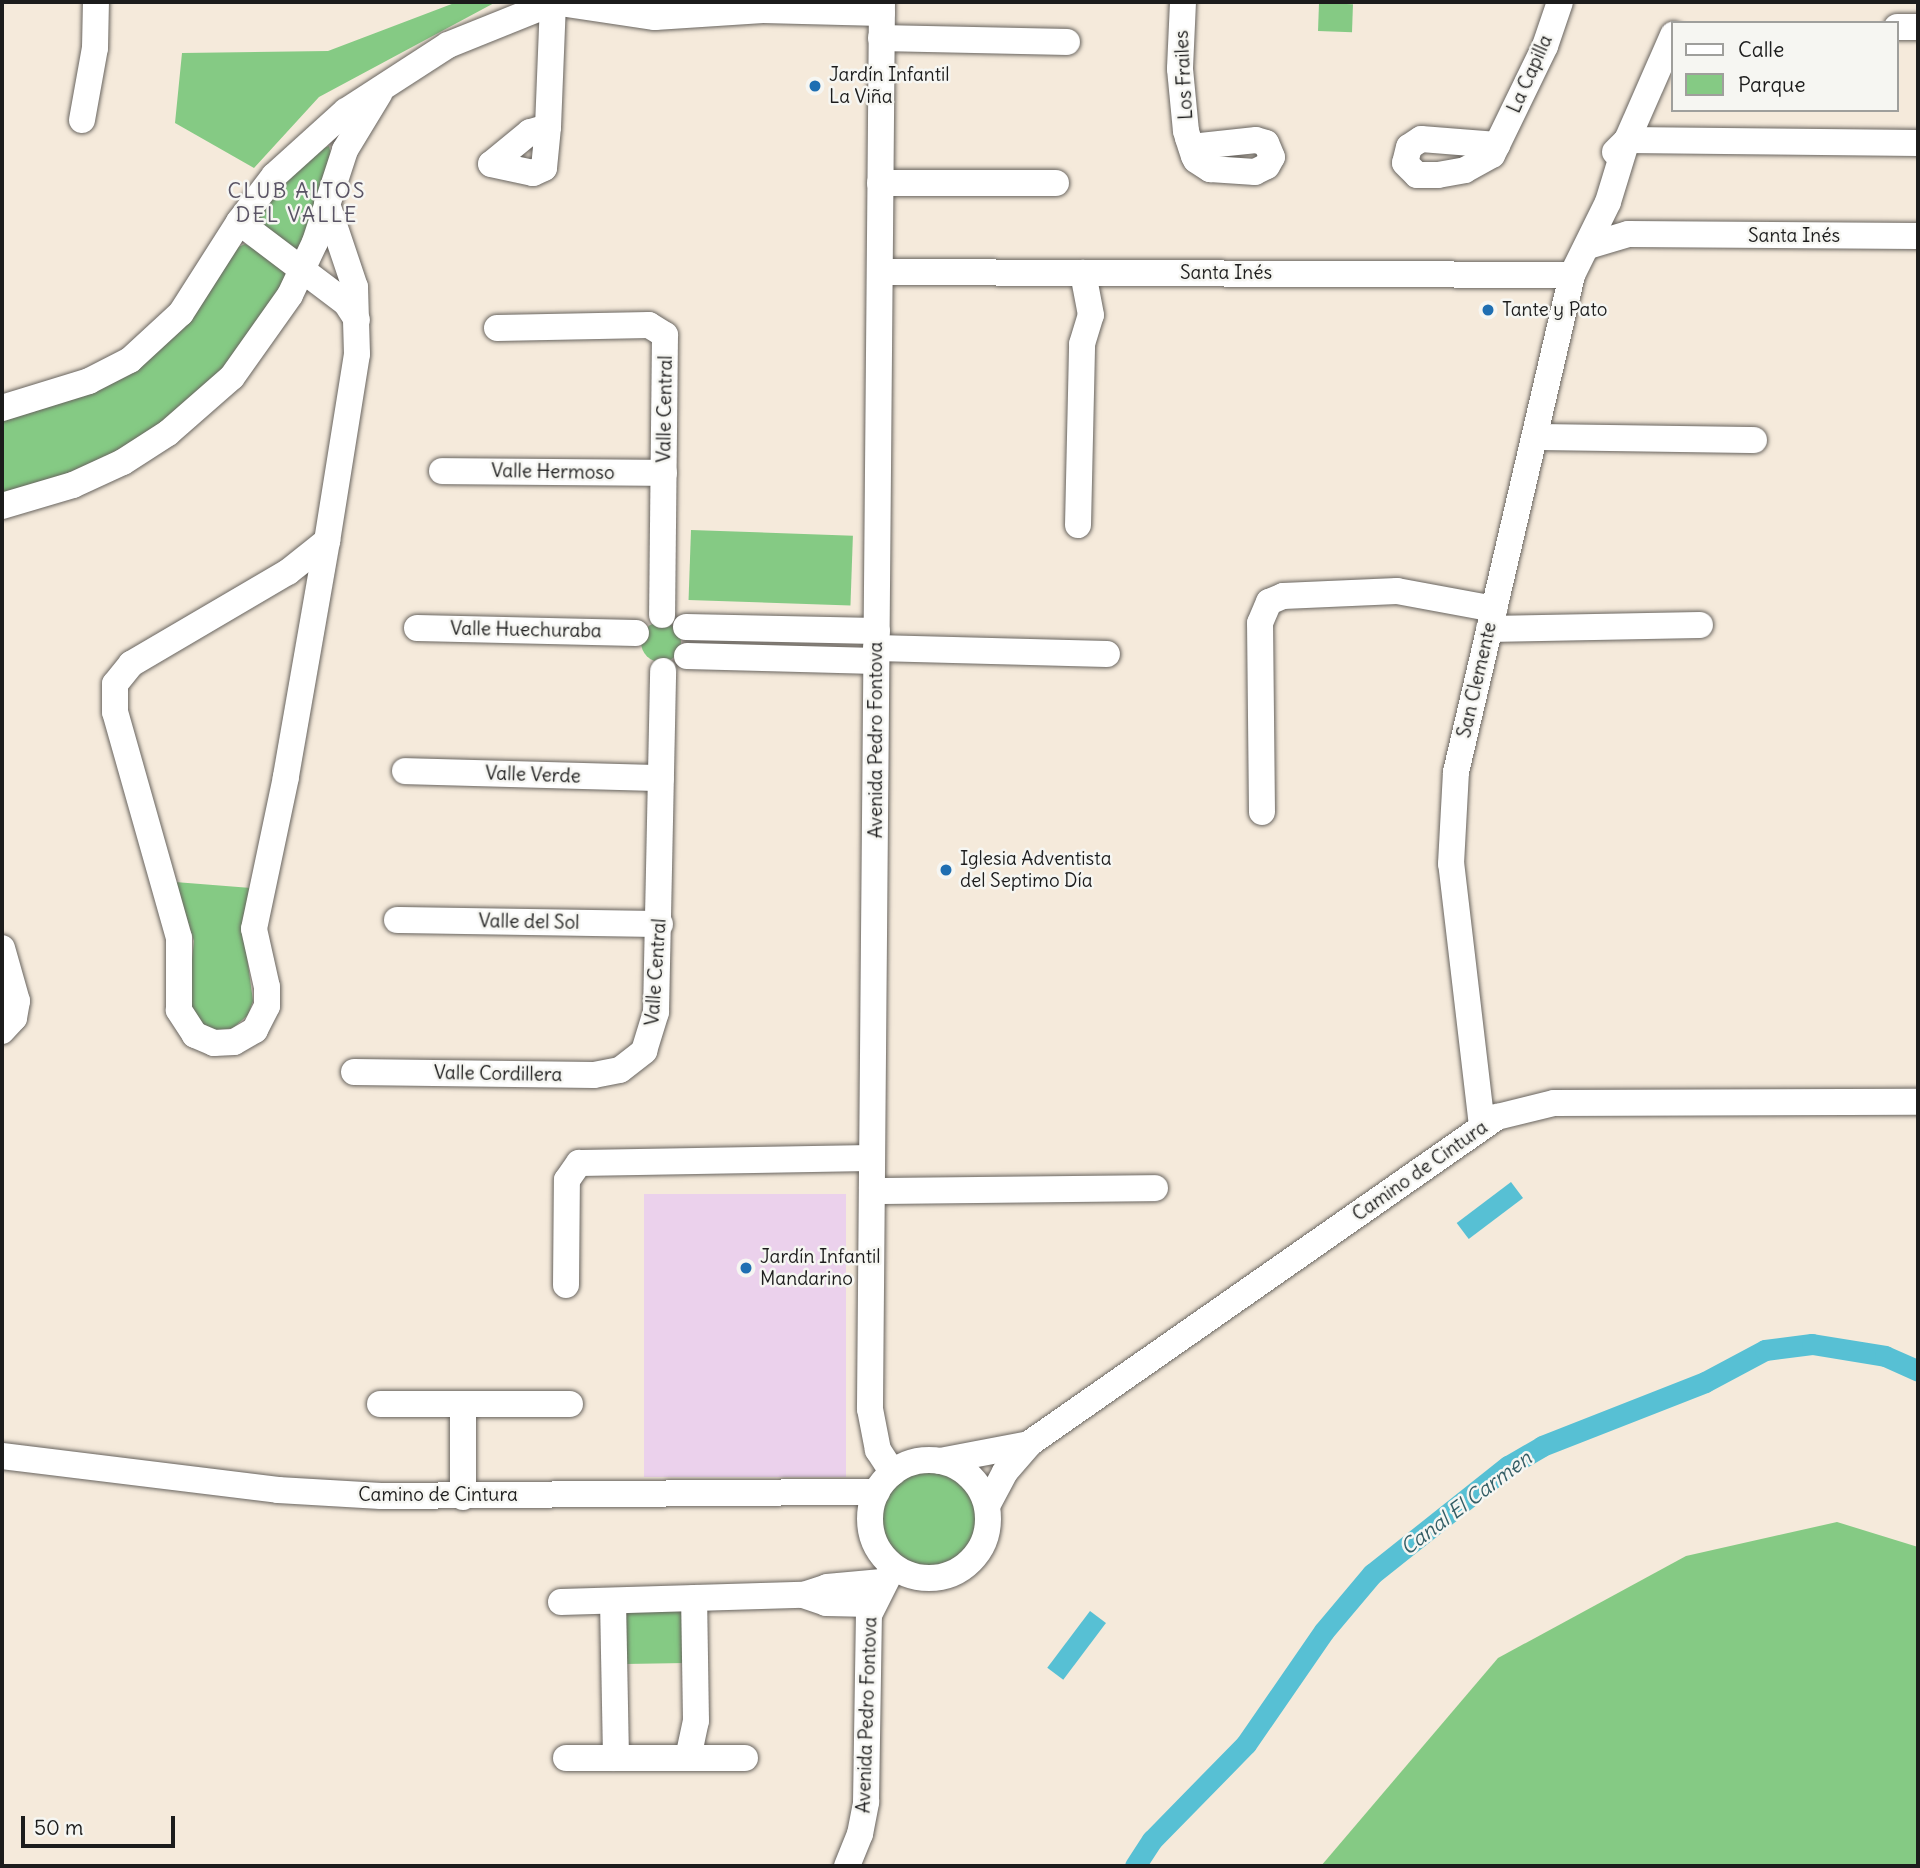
<!DOCTYPE html>
<meta charset="utf-8">
<style>
body{margin:0}
#map{position:relative;width:1920px;height:1868px;overflow:hidden;background:#f5eadb;font-family:Delius,sans-serif}
div>[style]{position:absolute}
.built>*{inset:0;background:#ebd1ec;transform-origin:0 0}
.green>*{inset:0;background:#85ca84;transform-origin:0 0}
.round{border-radius:50%}
.water>*{inset:0;background:#57c0d4;transform-origin:0 0}
.canal>*{height:21px;margin:-10.5px;padding:0 10.5px;transform-origin:10.5px;border-radius:10.5px;background:#57c0d4}
.roads{filter:drop-shadow(0 0 2px #68645f) drop-shadow(0 0 2px #68645f)}
.minor>*{height:26px;margin:-13px;padding:0 13px;transform-origin:13px;border-radius:13px;background:#fff}
.minor>.ring{margin:-13px;padding:0;box-sizing:content-box;background:none;border:26px solid #fff;border-radius:50%}
.dots>*{width:19px;height:19px;translate:-50% -50%;box-sizing:border-box;border:4px solid #f6f6f2;border-radius:50%}
span{translate:-50% -50%;white-space:nowrap;text-align:center;line-height:1.15;-webkit-text-stroke:5px #f6f6f2;paint-order:stroke}
.street-label{font-size:19px;color:#1c1c1c}
.poi-label{font-size:19px;color:#1c1c1c}
.left{translate:0 -50%;text-align:left}
.neighbourhood-label{font-size:21px;color:#595364;letter-spacing:2px}
.water-label{font-size:21px;color:#345e66;font-style:italic}
.frame{position:absolute;inset:0;border:4px solid #1c1c1c;pointer-events:none}
.legend{position:absolute;left:1671px;top:21px;width:228px;height:91px;box-sizing:border-box;background:#f6f6f2;border:2px solid #9f9f9c;margin:0;padding:9px 12px;list-style:none;font-size:21px;color:#1c1c1c}
.legend li{display:flex;align-items:center;gap:14px;height:35px}
.legend b{width:35px;border:2px solid #9f9f9c}
.scale{position:absolute;left:21px;top:1816px;width:154px;height:32px;box-sizing:border-box;border:4px solid #1c1c1c;border-top:0;padding-left:9px;font-size:21px;line-height:24px;white-space:nowrap;color:#1c1c1c;-webkit-text-stroke:5px #f6f6f2;paint-order:stroke}
</style>
<div id="map">
<div class="built">
<i style="left:846px;top:1194px;width:283px;height:202px;rotate:90deg"></i>
</div>
<div class="green">
<i style="clip-path:polygon(457px 2px,496px 2px,319px 97px,254px 168px,175px 123px,182px 53px,328px 51px)"></i>
<i style="left:1319px;top:3px;width:34px;height:28px;rotate:2deg"></i>
<i style="clip-path:polygon(329px 146px,331px 154px,300px 248px,292px 251px,256px 225px,258px 212px,316px 151px)"></i>
<i style="clip-path:polygon(245px 244px,287px 265px,284px 285px,224px 370px,161px 425px,84px 473px,2px 497px,2px 420px,140px 366px,183px 329px,236px 248px)"></i>
<i style="left:691px;top:530px;width:162px;height:70px;rotate:2deg"></i>
<i class="round" style="left:641px;top:622px;width:40px;height:40px"></i>
<i style="clip-path:polygon(175px 882px,251px 888px,243px 927px,253px 1001px,248px 1015px,233px 1028px,214px 1031px,196px 1026px,187px 1005px,194px 941px)"></i>
<i class="round" style="left:880px;top:1470px;width:100px;height:100px"></i>
<i style="clip-path:polygon(1837px 1522px,1918px 1547px,1918px 1866px,1321px 1866px,1498px 1658px,1686px 1556px)"></i>
<i style="left:685px;top:1606px;width:57px;height:61px;rotate:89deg"></i>
</div>
<div class="water">
<i style="left:1511px;top:1182px;width:20px;height:68px;rotate:53deg"></i>
<i style="left:1090px;top:1611px;width:20px;height:71px;rotate:37deg"></i>
</div>
<div class="canal">
<i style="left:1135px;top:1866px;width:31px;rotate:-57deg"></i>
<i style="left:1152px;top:1840px;width:134px;rotate:-45.6deg"></i>
<i style="left:1246px;top:1744px;width:137px;rotate:-55.4deg"></i>
<i style="left:1324px;top:1631px;width:75px;rotate:-49.9deg"></i>
<i style="left:1372px;top:1574px;width:174px;rotate:-38.5deg"></i>
<i style="left:1508px;top:1466px;width:39px;rotate:-30deg"></i>
<i style="left:1542px;top:1446px;width:175px;rotate:-21.4deg"></i>
<i style="left:1705px;top:1382px;width:68px;rotate:-28.1deg"></i>
<i style="left:1765px;top:1350px;width:47px;rotate:-7.3deg"></i>
<i style="left:1812px;top:1344px;width:74px;rotate:9.3deg"></i>
<i style="left:1885px;top:1356px;width:36px;rotate:24deg"></i>
</div>
<div class="roads">
<div class="minor">
<i style="left:553px;top:2px;width:103px;rotate:8.4deg"></i>
<i style="left:655px;top:17px;width:108px;rotate:-3.7deg"></i>
<i style="left:763px;top:10px;width:119px;rotate:1.4deg"></i>
<i style="left:882px;top:2px;width:1407px;rotate:90.49deg"></i>
<i style="left:870px;top:1409px;width:42px;rotate:79deg"></i>
<i style="left:878px;top:1450px;width:27px;rotate:57deg"></i>
<i style="left:1183px;top:2px;width:67px;rotate:92.6deg"></i>
<i style="left:1180px;top:69px;width:62px;rotate:84.5deg"></i>
<i style="left:1186px;top:131px;width:7px;rotate:74deg"></i>
<i style="left:1188px;top:138px;width:19px;rotate:72deg"></i>
<i style="left:1194px;top:156px;width:4px;rotate:63deg"></i>
<i style="left:1196px;top:160px;width:17px;rotate:33deg"></i>
<i style="left:1210px;top:169px;width:45px;rotate:3.8deg"></i>
<i style="left:1255px;top:172px;width:13px;rotate:-27deg"></i>
<i style="left:1267px;top:166px;width:10px;rotate:-61deg"></i>
<i style="left:1272px;top:157px;width:15px;rotate:-113deg"></i>
<i style="left:1266px;top:143px;width:10px;rotate:-163deg"></i>
<i style="left:1256px;top:140px;width:65px;rotate:173.9deg"></i>
<i style="left:1897px;top:27px;width:21px"></i>
<i style="left:881px;top:38px;width:186px;rotate:1.2deg"></i>
<i style="left:82px;top:120px;width:73px;rotate:-79.8deg"></i>
<i style="left:95px;top:48px;width:46px;rotate:-88.8deg"></i>
<i style="left:548px;top:127px;width:19px;rotate:164deg"></i>
<i style="left:530px;top:132px;width:50px;rotate:140.6deg"></i>
<i style="left:491px;top:164px;width:43px;rotate:12.1deg"></i>
<i style="left:533px;top:173px;width:12px;rotate:-24deg"></i>
<i style="left:544px;top:168px;width:41px;rotate:-84.4deg"></i>
<i style="left:548px;top:127px;width:125px;rotate:-87.7deg"></i>
<i style="left:1497px;top:145px;width:76px;rotate:-175.5deg"></i>
<i style="left:1421px;top:139px;width:14px;rotate:146deg"></i>
<i style="left:1409px;top:147px;width:16px;rotate:104deg"></i>
<i style="left:1405px;top:163px;width:17px;rotate:45deg"></i>
<i style="left:1417px;top:175px;width:21px"></i>
<i style="left:1438px;top:175px;width:27px;rotate:-10deg"></i>
<i style="left:1465px;top:170px;width:31px;rotate:-29deg"></i>
<i style="left:1492px;top:155px;width:11px;rotate:-63deg"></i>
<i style="left:1497px;top:145px;width:110px;rotate:-64.1deg"></i>
<i style="left:1545px;top:46px;width:46px;rotate:-71.2deg"></i>
<i style="left:1615px;top:152px;width:17px;rotate:-45deg"></i>
<i style="left:1627px;top:140px;width:291px;rotate:0.6deg"></i>
<i style="left:880px;top:183px;width:176px"></i>
<i style="left:327px;top:204px;width:88px;rotate:71.4deg"></i>
<i style="left:355px;top:287px;width:67px;rotate:88.3deg"></i>
<i style="left:357px;top:354px;width:189px;rotate:99.1deg"></i>
<i style="left:327px;top:541px;width:240px;rotate:99.9deg"></i>
<i style="left:286px;top:777px;width:155px;rotate:101.9deg"></i>
<i style="left:254px;top:929px;width:59px;rotate:77.4deg"></i>
<i style="left:267px;top:987px;width:19px;rotate:90deg"></i>
<i style="left:267px;top:1006px;width:27px;rotate:117deg"></i>
<i style="left:255px;top:1030px;width:24px;rotate:150deg"></i>
<i style="left:234px;top:1042px;width:20px;rotate:177deg"></i>
<i style="left:214px;top:1043px;width:21px;rotate:-157deg"></i>
<i style="left:195px;top:1035px;width:30px;rotate:-123deg"></i>
<i style="left:179px;top:1010px;width:72px;rotate:-90deg"></i>
<i style="left:179px;top:938px;width:235px;rotate:-105.8deg"></i>
<i style="left:115px;top:712px;width:28px;rotate:-90deg"></i>
<i style="left:115px;top:684px;width:26px;rotate:-51deg"></i>
<i style="left:131px;top:664px;width:182px;rotate:-30.4deg"></i>
<i style="left:288px;top:572px;width:50px;rotate:-38.5deg"></i>
<i style="left:239px;top:222px;width:134px;rotate:37.1deg"></i>
<i style="left:346px;top:303px;width:20px;rotate:57deg"></i>
<i style="left:1588px;top:246px;width:42px;rotate:-16.7deg"></i>
<i style="left:1628px;top:234px;width:290px;rotate:0.4deg"></i>
<i style="left:880px;top:272px;width:692px;rotate:0.25deg"></i>
<i style="left:497px;top:328px;width:152px;rotate:-1.1deg"></i>
<i style="left:649px;top:325px;width:19px;rotate:32deg"></i>
<i style="left:665px;top:335px;width:280px;rotate:90.6deg"></i>
<i style="left:2px;top:408px;width:91px;rotate:-17.2deg"></i>
<i style="left:89px;top:381px;width:46px;rotate:-27.1deg"></i>
<i style="left:130px;top:360px;width:69px;rotate:-42.7deg"></i>
<i style="left:181px;top:313px;width:108px;rotate:-57.5deg"></i>
<i style="left:239px;top:222px;width:58px;rotate:-52.7deg"></i>
<i style="left:274px;top:176px;width:97px;rotate:-42.1deg"></i>
<i style="left:346px;top:111px;width:121px;rotate:-32.9deg"></i>
<i style="left:448px;top:45px;width:115px;rotate:-21.9deg"></i>
<i style="left:1535px;top:437px;width:219px;rotate:0.8deg"></i>
<i style="left:442px;top:471px;width:222px;rotate:0.5deg"></i>
<i style="left:2px;top:506px;width:74px;rotate:-16.5deg"></i>
<i style="left:73px;top:485px;width:55px;rotate:-24.7deg"></i>
<i style="left:123px;top:462px;width:54px;rotate:-32.8deg"></i>
<i style="left:168px;top:433px;width:85px;rotate:-41.2deg"></i>
<i style="left:232px;top:377px;width:100px;rotate:-54.7deg"></i>
<i style="left:290px;top:295px;width:59px;rotate:-64.7deg"></i>
<i style="left:315px;top:242px;width:97px;rotate:-71.9deg"></i>
<i style="left:345px;top:150px;width:66px;rotate:-58.7deg"></i>
<i style="left:1078px;top:525px;width:181px;rotate:-88.7deg"></i>
<i style="left:1082px;top:344px;width:30px;rotate:-73deg"></i>
<i style="left:1091px;top:315px;width:43px;rotate:-100.8deg"></i>
<i style="left:686px;top:627px;width:191px;rotate:1.2deg"></i>
<i style="left:417px;top:628px;width:219px;rotate:1.3deg"></i>
<i style="left:1489px;top:629px;width:211px;rotate:-1.1deg"></i>
<i style="left:876px;top:648px;width:231px;rotate:1.5deg"></i>
<i style="left:687px;top:656px;width:189px;rotate:1.5deg"></i>
<i style="left:405px;top:771px;width:256px;rotate:1.6deg"></i>
<i style="left:1262px;top:812px;width:189px;rotate:-90.6deg"></i>
<i style="left:1260px;top:623px;width:23px;rotate:-67deg"></i>
<i style="left:1269px;top:602px;width:15px;rotate:-23deg"></i>
<i style="left:1283px;top:596px;width:114px;rotate:-2.5deg"></i>
<i style="left:1397px;top:591px;width:99px;rotate:10.5deg"></i>
<i style="left:397px;top:920px;width:263px;rotate:0.9deg"></i>
<i style="left:2px;top:948px;width:55px;rotate:74.2deg"></i>
<i style="left:17px;top:1001px;width:17px;rotate:100deg"></i>
<i style="left:14px;top:1018px;width:18px;rotate:133deg"></i>
<i style="left:354px;top:1072px;width:240px;rotate:0.7deg"></i>
<i style="left:594px;top:1075px;width:26px;rotate:-11deg"></i>
<i style="left:620px;top:1070px;width:31px;rotate:-38deg"></i>
<i style="left:644px;top:1051px;width:41px;rotate:-72.9deg"></i>
<i style="left:656px;top:1012px;width:341px;rotate:-88.8deg"></i>
<i style="left:1482px;top:1126px;width:264px;rotate:-96.7deg"></i>
<i style="left:1451px;top:864px;width:92px;rotate:-86.9deg"></i>
<i style="left:1456px;top:772px;width:510px;rotate:-76.86deg"></i>
<i style="left:1572px;top:275px;width:81px;rotate:-63.7deg"></i>
<i style="left:1608px;top:202px;width:65px;rotate:-73deg"></i>
<i style="left:1627px;top:140px;width:115px;rotate:-66.3deg"></i>
<i style="left:872px;top:1191px;width:283px;rotate:-0.6deg"></i>
<i style="left:566px;top:1285px;width:105px;rotate:-89.5deg"></i>
<i style="left:567px;top:1180px;width:21px;rotate:-55deg"></i>
<i style="left:579px;top:1163px;width:293px;rotate:-1deg"></i>
<i style="left:380px;top:1404px;width:190px"></i>
<i style="left:2px;top:1456px;width:278px;rotate:7deg"></i>
<i style="left:278px;top:1490px;width:103px;rotate:3.3deg"></i>
<i style="left:381px;top:1496px;width:496px;rotate:-0.5deg"></i>
<i class="ring" style="left:870px;top:1460px;width:92px;height:92px"></i>
<i style="left:940px;top:1461px;width:91px;rotate:-10.8deg"></i>
<i style="left:463px;top:1497px;width:93px;rotate:-90deg"></i>
<i style="left:987px;top:1506px;width:38px;rotate:-62deg"></i>
<i style="left:1005px;top:1472px;width:38px;rotate:-49deg"></i>
<i style="left:1030px;top:1443px;width:570px;rotate:-34.92deg"></i>
<i style="left:1497px;top:1117px;width:59px;rotate:-13.8deg"></i>
<i style="left:1554px;top:1103px;width:364px;rotate:-0.2deg"></i>
<i style="left:803px;top:1595px;width:24px;rotate:19deg"></i>
<i style="left:826px;top:1603px;width:46px;rotate:1.2deg"></i>
<i style="left:613px;top:1601px;width:157px;rotate:88.9deg"></i>
<i style="left:561px;top:1602px;width:242px;rotate:-1.7deg"></i>
<i style="left:803px;top:1595px;width:25px;rotate:-18deg"></i>
<i style="left:827px;top:1587px;width:55px;rotate:-5.2deg"></i>
<i style="left:566px;top:1758px;width:179px"></i>
<i style="left:688px;top:1758px;width:38px;rotate:-78deg"></i>
<i style="left:696px;top:1721px;width:123px;rotate:-90.9deg"></i>
<i style="left:847px;top:1866px;width:35px;rotate:-68deg"></i>
<i style="left:860px;top:1834px;width:33px;rotate:-79deg"></i>
<i style="left:866px;top:1802px;width:187px;rotate:-89.1deg"></i>
<i style="left:869px;top:1615px;width:49px;rotate:-63.4deg"></i>
</div>
</div>
<div class="dots">
<i style="left:815px;top:86px;background:#1f6fb2"></i>
<i style="left:1488px;top:310px;background:#1f6fb2"></i>
<i style="left:946px;top:870px;background:#1f6fb2"></i>
<i style="left:746px;top:1268px;background:#1f6fb2"></i>
</div>
<div class="street-label">
<span style="left:1530px;top:74px;rotate:-66deg">La Capilla</span>
<span style="left:1184px;top:75px;rotate:-93deg">Los Frailes</span>
<span style="left:1794px;top:236px">Santa Inés</span>
<span style="left:1226px;top:273px">Santa Inés</span>
<span style="left:665px;top:409px;rotate:-89deg">Valle Central</span>
<span style="left:553px;top:472px;rotate:1deg">Valle Hermoso</span>
<span style="left:526px;top:630px;rotate:1deg">Valle Huechuraba</span>
<span style="left:1477px;top:680px;rotate:-77deg">San Clemente</span>
<span style="left:876px;top:740px;rotate:-90deg">Avenida Pedro Fontova</span>
<span style="left:533px;top:775px;rotate:2deg">Valle Verde</span>
<span style="left:529px;top:922px;rotate:1deg">Valle del Sol</span>
<span style="left:656px;top:972px;rotate:-86deg">Valle Central</span>
<span style="left:498px;top:1074px;rotate:1deg">Valle Cordillera</span>
<span style="left:1420px;top:1171px;rotate:-35deg">Camino de Cintura</span>
<span style="left:438px;top:1495px">Camino de Cintura</span>
<span style="left:867px;top:1715px;rotate:-88deg">Avenida Pedro Fontova</span>
</div>
<div class="poi-label">
<span class="left" style="left:829px;top:86px">Jardín Infantil<br>La Viña</span>
<span class="left" style="left:1502px;top:310px">Tante y Pato</span>
<span class="left" style="left:960px;top:870px">Iglesia Adventista<br>del Septimo Día</span>
<span class="left" style="left:760px;top:1268px">Jardín Infantil<br>Mandarino</span>
</div>
<div class="neighbourhood-label">
<span style="left:297px;top:203px">CLUB ALTOS<br>DEL VALLE</span>
</div>
<div class="water-label">
<span style="left:1466px;top:1503px;rotate:-37deg">Canal El Carmen</span>
</div>
<div class="frame"></div>
<ul class="legend">
<li><b style="height:9px;background:#fff"></b>Calle</li>
<li><b style="height:19px;background:#85ca84"></b>Parque</li>
</ul>
<div class="scale">50 m</div>
</div>
